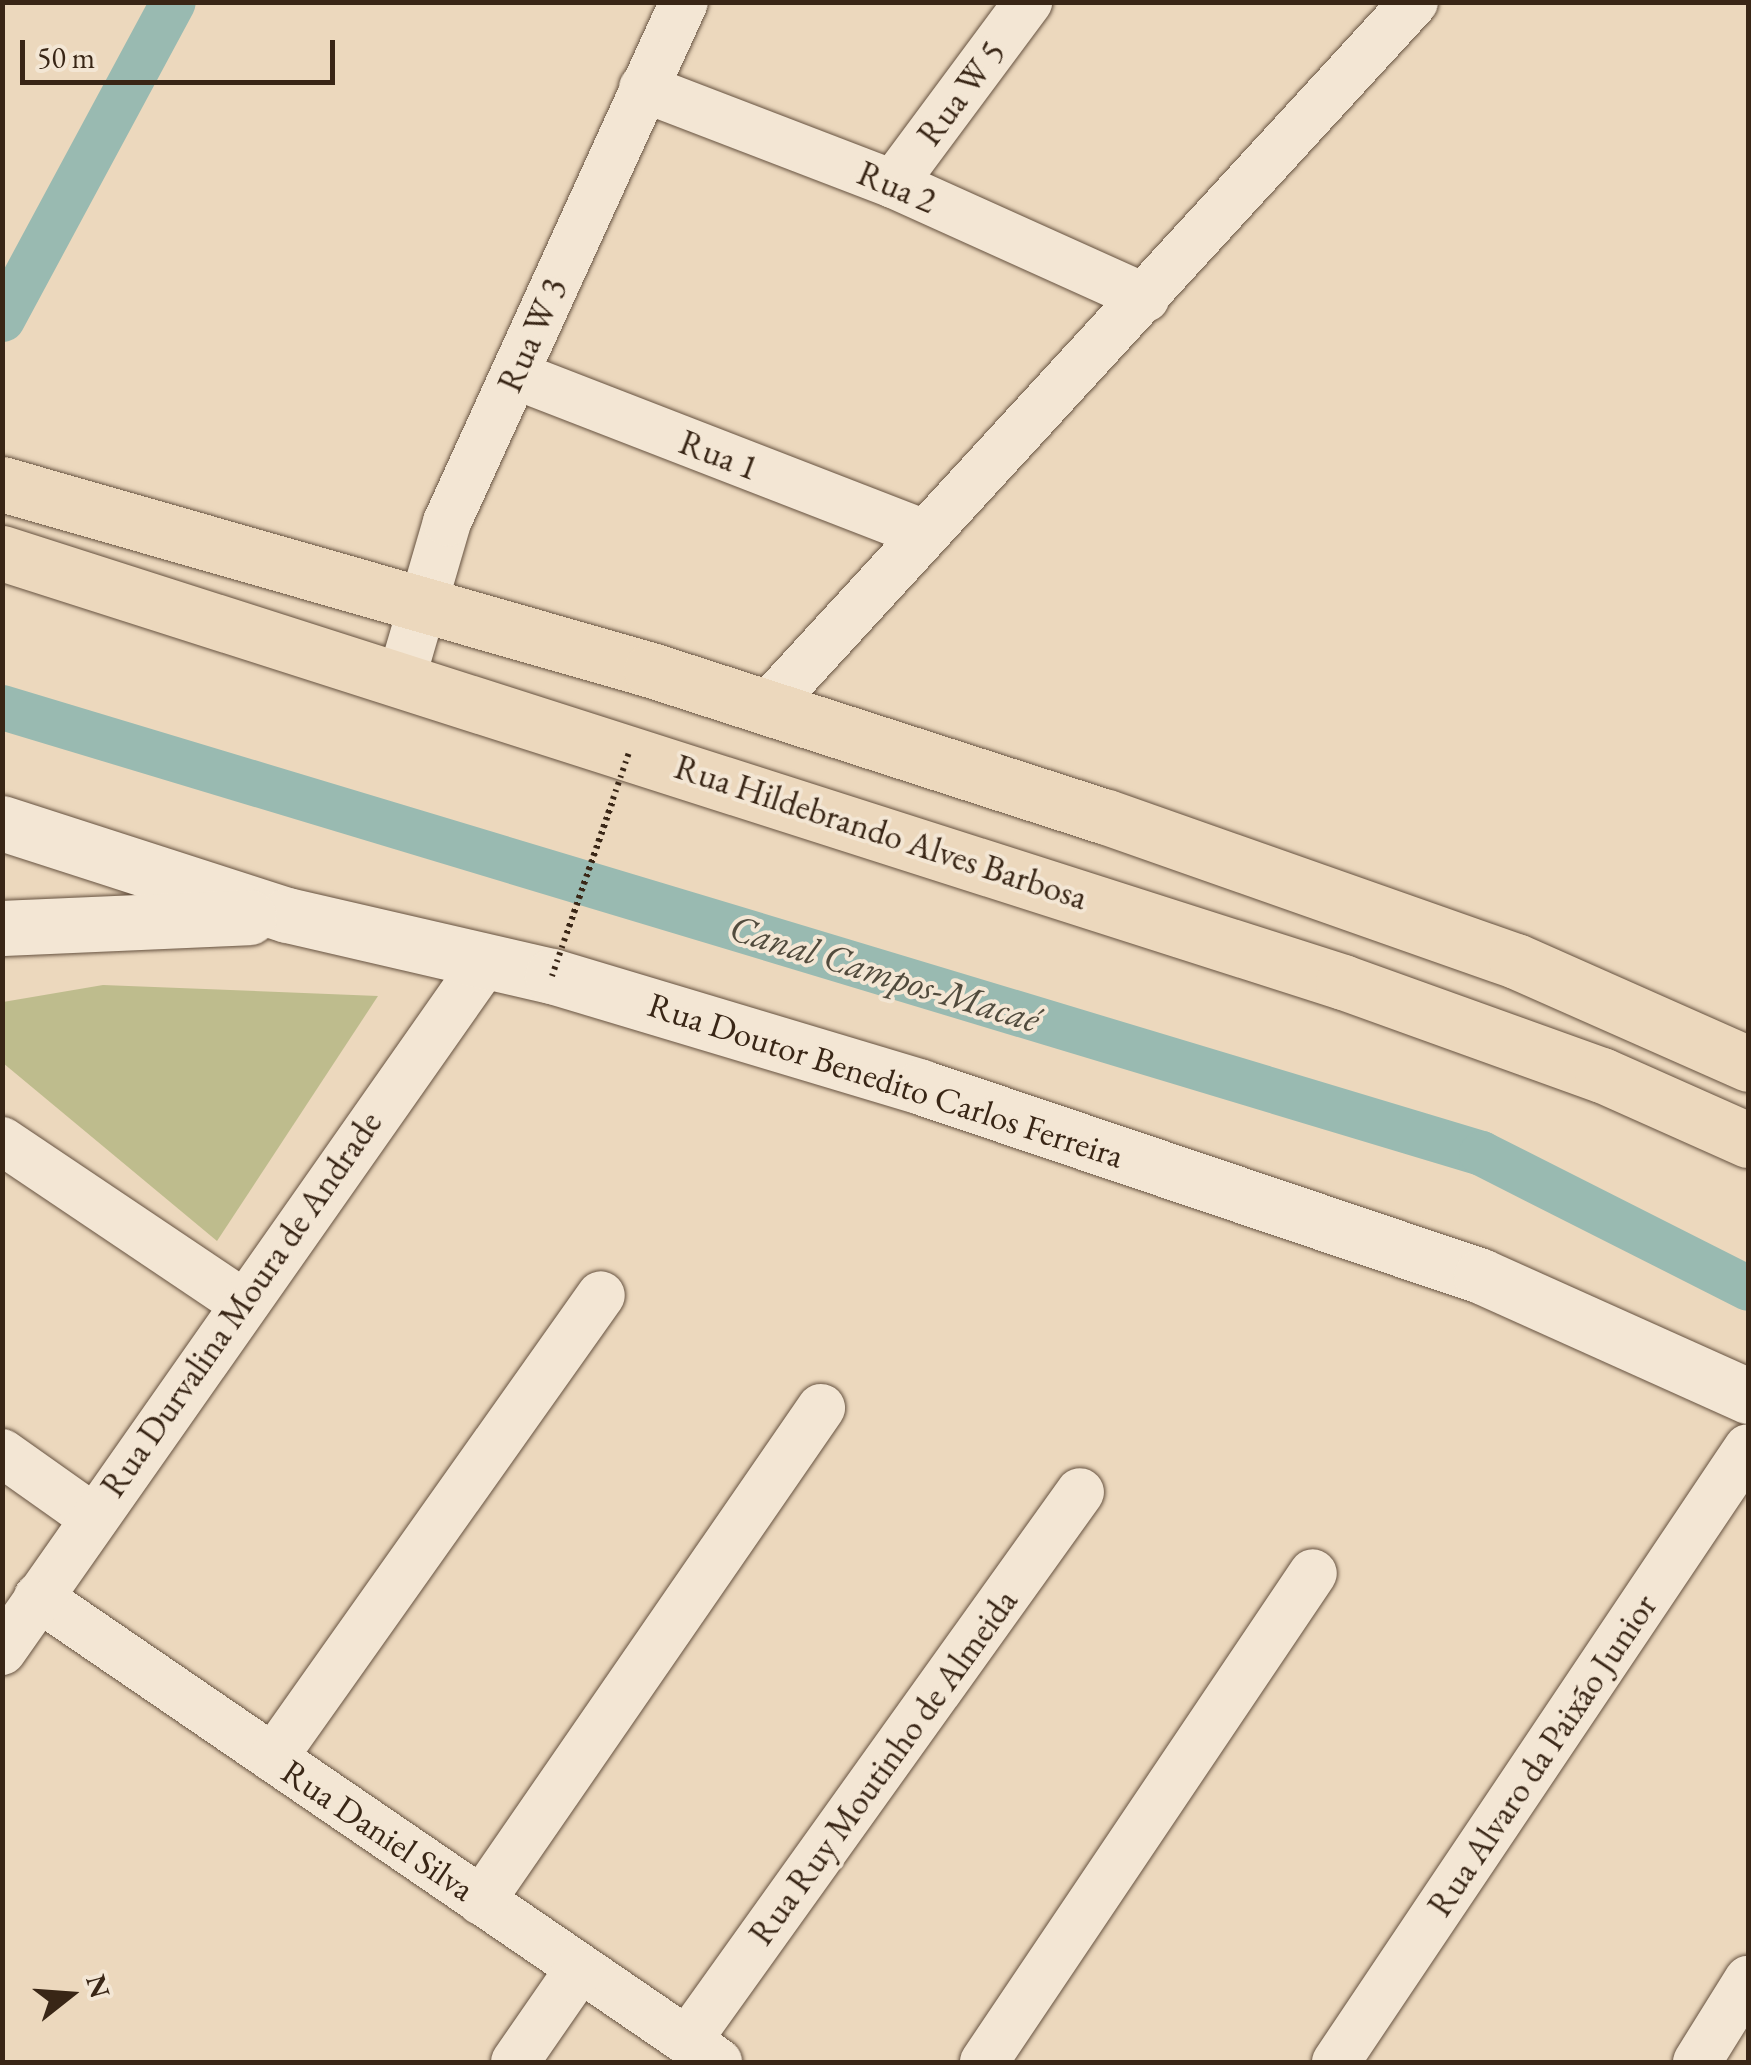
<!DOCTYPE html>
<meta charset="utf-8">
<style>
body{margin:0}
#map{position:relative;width:1751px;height:2065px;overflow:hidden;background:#ecd8bd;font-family:"EB Garamond",serif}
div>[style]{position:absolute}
.green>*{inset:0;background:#bebc8d}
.canal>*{height:45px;margin:-22.5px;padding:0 22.5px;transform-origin:22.5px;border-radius:22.5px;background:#99bab1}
.path>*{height:6px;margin-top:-3px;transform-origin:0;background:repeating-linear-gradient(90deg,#392616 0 2.5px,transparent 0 7.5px)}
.roads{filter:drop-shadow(0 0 2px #665240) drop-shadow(0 0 2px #665240)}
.minor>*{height:48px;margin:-24px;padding:0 24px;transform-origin:24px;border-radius:24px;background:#f3e6d4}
.tertiary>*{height:55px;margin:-27.5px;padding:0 27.5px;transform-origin:27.5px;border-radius:27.5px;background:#f3e6d4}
.primary>*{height:55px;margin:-27.5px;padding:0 27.5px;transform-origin:27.5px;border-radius:27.5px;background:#ecd8bd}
.path-bridge>*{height:6px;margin-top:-3px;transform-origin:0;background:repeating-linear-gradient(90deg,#392616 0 2.5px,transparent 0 7.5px)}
span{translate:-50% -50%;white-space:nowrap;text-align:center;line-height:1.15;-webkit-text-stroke:8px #f3e6d4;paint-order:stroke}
.street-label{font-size:35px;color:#392616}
.water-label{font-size:38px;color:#514b3d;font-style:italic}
.frame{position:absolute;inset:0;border:5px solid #392616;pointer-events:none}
.north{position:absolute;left:20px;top:1945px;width:100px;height:100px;-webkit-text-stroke:8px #f3e6d4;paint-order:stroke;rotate:73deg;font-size:28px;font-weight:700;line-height:40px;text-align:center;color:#392616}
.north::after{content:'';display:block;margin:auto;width:35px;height:45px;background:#392616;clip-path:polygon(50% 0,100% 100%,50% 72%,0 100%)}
.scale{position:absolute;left:20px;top:40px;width:315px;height:45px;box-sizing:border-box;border:5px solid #392616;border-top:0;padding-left:12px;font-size:30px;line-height:35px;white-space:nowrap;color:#392616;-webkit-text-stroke:8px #f3e6d4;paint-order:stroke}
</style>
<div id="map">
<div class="green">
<i style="clip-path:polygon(103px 985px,378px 996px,217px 1241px,3px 1063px,3px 1002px)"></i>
</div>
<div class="canal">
<i style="left:2px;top:319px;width:360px;rotate:-61.7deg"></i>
<i style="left:2px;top:707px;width:1545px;rotate:16.78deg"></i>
<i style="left:1481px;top:1153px;width:299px;rotate:26.8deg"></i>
</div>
<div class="path">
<i style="left:567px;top:933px;width:143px;rotate:-70.8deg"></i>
</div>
<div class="roads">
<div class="minor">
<i style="left:643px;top:88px;width:268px;rotate:21deg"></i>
<i style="left:893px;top:184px;width:277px;rotate:24.3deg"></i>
<i style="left:893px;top:184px;width:227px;rotate:-53.4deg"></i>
<i style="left:515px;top:375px;width:439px;rotate:21.2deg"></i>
<i style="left:402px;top:676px;width:160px;rotate:-73.7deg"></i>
<i style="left:447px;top:522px;width:571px;rotate:-65.5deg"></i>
<i style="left:766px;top:708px;width:958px;rotate:-47.45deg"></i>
<i style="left:2px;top:1141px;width:287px;rotate:33.9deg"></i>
<i style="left:2px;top:1453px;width:109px;rotate:35.3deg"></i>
<i style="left:38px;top:1597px;width:824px;rotate:34.37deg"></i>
<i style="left:2px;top:1651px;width:843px;rotate:-54.95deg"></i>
<i style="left:273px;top:1758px;width:567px;rotate:-54.69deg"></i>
<i style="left:481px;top:1901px;width:599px;rotate:-55.41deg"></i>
<i style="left:687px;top:2041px;width:675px;rotate:-54.4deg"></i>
<i style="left:515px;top:2062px;width:114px;rotate:-55.3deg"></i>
<i style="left:984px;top:2062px;width:589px;rotate:-56.07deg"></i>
<i style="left:1336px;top:2062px;width:739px;rotate:-56.14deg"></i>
<i style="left:1697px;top:2062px;width:97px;rotate:-58.1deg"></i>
</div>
<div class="tertiary">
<i style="left:2px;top:823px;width:299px;rotate:17.9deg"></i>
<i style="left:287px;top:915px;width:272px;rotate:13deg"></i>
<i style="left:552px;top:976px;width:385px;rotate:16.7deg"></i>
<i style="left:921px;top:1087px;width:591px;rotate:18.65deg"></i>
<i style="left:1481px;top:1276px;width:293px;rotate:24.2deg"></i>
<i style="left:2px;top:928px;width:247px;rotate:-2.5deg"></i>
</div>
<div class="primary">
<i style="left:2px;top:484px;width:675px;rotate:15.99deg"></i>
<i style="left:651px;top:670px;width:476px;rotate:17.9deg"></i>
<i style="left:1104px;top:816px;width:437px;rotate:19.4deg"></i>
<i style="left:1516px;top:961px;width:254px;rotate:23.9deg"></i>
<i style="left:2px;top:553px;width:1408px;rotate:17.74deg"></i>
<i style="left:1343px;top:982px;width:275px;rotate:19.8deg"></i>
<i style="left:1602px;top:1075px;width:160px;rotate:24deg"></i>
</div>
</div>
<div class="path-bridge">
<i style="left:552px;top:976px;width:236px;rotate:-71deg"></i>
</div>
<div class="street-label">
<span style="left:961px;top:93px;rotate:-53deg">Rua W 5</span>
<span style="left:897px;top:187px;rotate:23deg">Rua 2</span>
<span style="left:532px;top:335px;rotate:-66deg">Rua W 3</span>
<span style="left:719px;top:455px;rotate:21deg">Rua 1</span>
<span style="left:881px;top:832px;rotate:18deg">Rua Hildebrando Alves Barbosa</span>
<span style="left:886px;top:1080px;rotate:18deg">Rua Doutor Benedito Carlos Ferreira</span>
<span style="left:241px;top:1304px;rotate:-55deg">Rua Durvalina Moura de Andrade</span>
<span style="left:1542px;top:1755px;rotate:-56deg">Rua Alvaro da Paixão Junior</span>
<span style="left:883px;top:1767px;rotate:-54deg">Rua Ruy Moutinho de Almeida</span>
<span style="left:378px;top:1830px;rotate:34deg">Rua Daniel Silva</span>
</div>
<div class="water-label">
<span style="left:885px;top:973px;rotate:17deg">Canal Campos-Macaé</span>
</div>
<div class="frame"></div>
<div class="north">N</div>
<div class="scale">50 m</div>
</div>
